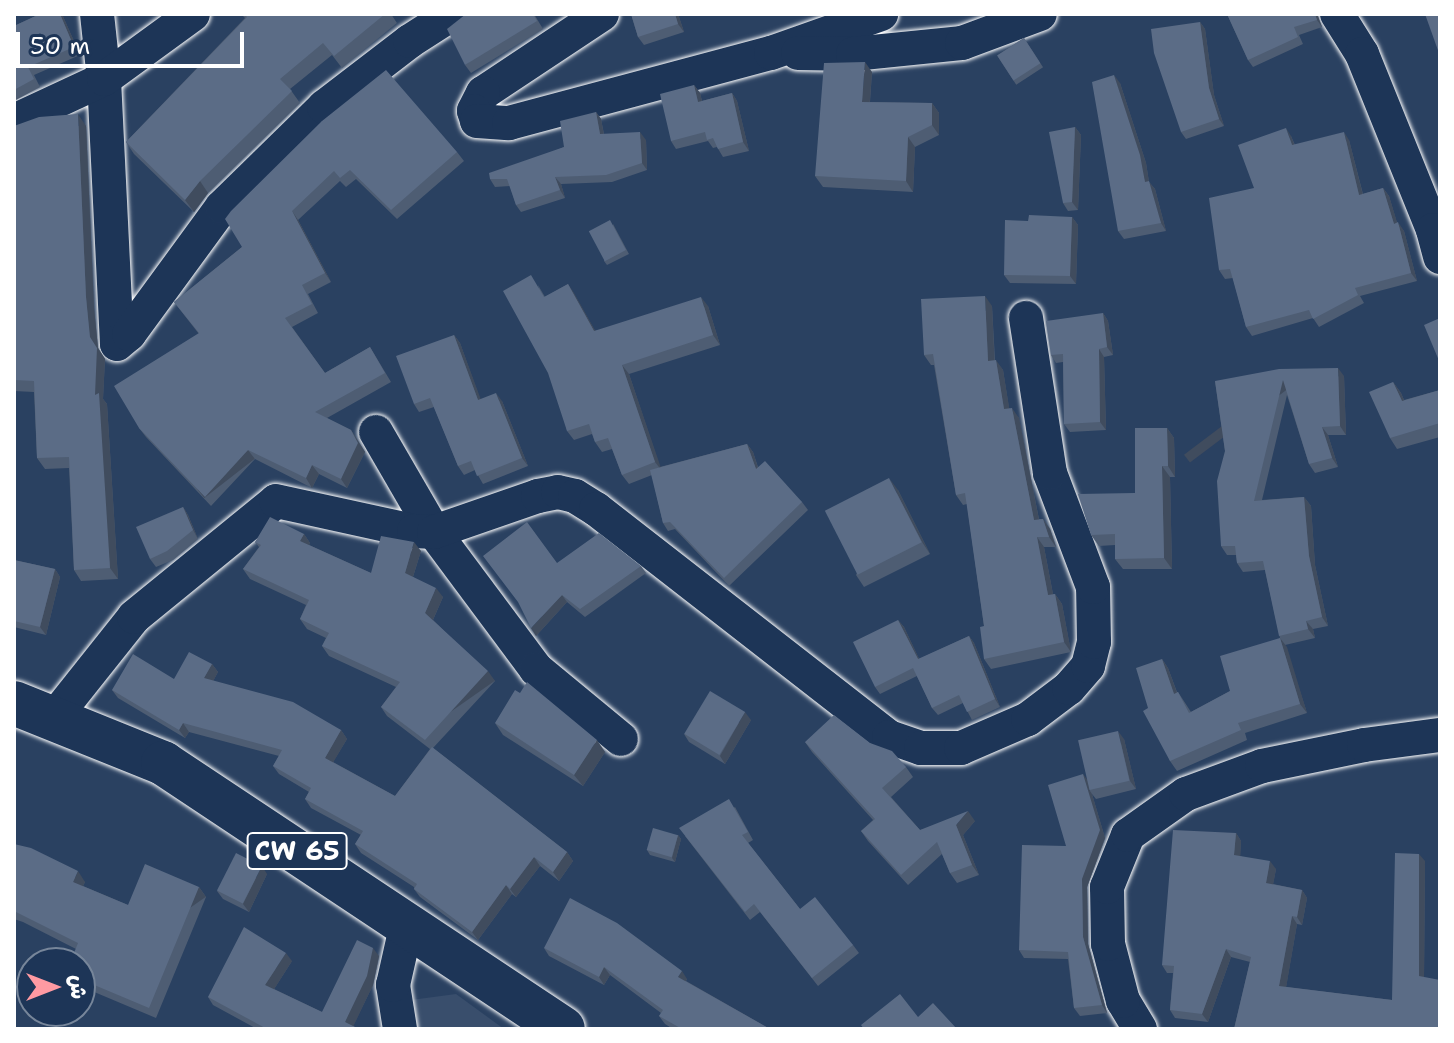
<!DOCTYPE html>
<meta charset="utf-8">
<style>
body{margin:0}
#map{position:relative;width:1454px;height:1043px;overflow:hidden;background:#2a4161;font-family:"Shantell Sans","Playpen Sans Arabic",sans-serif}
div>[style]{position:absolute}
.built>*{inset:0;background:#394e6c}
.roads{filter:drop-shadow(0 0 2px #fff) drop-shadow(0 0 2px #fff)}
.street>*{height:34px;margin:-17px;padding:0 17px;transform-origin:17px;border-radius:17px;background:#1d3557}
.primary>*{height:44px;margin:-22px;padding:0 22px;transform-origin:22px;border-radius:22px;background:#1d3557}
.wall>*{inset:0;background:#4e5d73;transform-origin:0 0}
.shaded-wall>*{inset:0;background:#404c5e;transform-origin:0 0}
.building>*{inset:0;background:#5b6c86;transform-origin:0 0}
span{translate:-50% -50%;white-space:nowrap;text-align:center;line-height:1.15;-webkit-text-stroke:8px #1d3557;paint-order:stroke}
.shield-label span{padding:2px 6px;background:#1d3557;border:2px solid;border-radius:6px;-webkit-text-stroke-width:0}
.shield-label{font-size:26px;color:#fff;font-weight:700}
.frame{position:absolute;inset:0;border:16px solid #fff;pointer-events:none}
.north{position:absolute;left:16px;top:947px;width:80px;height:80px;box-sizing:border-box;background:#1d3557;border:2px solid #77869a;border-radius:50%;rotate:90deg;font-size:22px;font-weight:700;line-height:32px;text-align:center;color:#fff}
.north::after{content:'';display:block;margin:auto;width:28px;height:36px;background:#ff9aa2;clip-path:polygon(50% 0,100% 100%,50% 72%,0 100%)}
.scale{position:absolute;left:16px;top:32px;width:228px;height:36px;box-sizing:border-box;border:4px solid #fff;border-top:0;padding-left:10px;font-size:24px;line-height:28px;white-space:nowrap;color:#fff;-webkit-text-stroke:6px #1d3557;paint-order:stroke}
</style>
<div id="map">
<div class="built">
<i style="clip-path:polygon(456px 994px,504px 1029px,416px 1029px,411px 1000px)"></i>
</div>
<div class="roads">
<div class="street">
<i style="left:97px;top:14px;width:65px;rotate:83.9deg"></i>
<i style="left:104px;top:79px;width:265px;rotate:87.2deg"></i>
<i style="left:602px;top:14px;width:143px;rotate:146.4deg"></i>
<i style="left:483px;top:93px;width:20px;rotate:117deg"></i>
<i style="left:474px;top:111px;width:10px;rotate:73deg"></i>
<i style="left:477px;top:121px;width:32px;rotate:4deg"></i>
<i style="left:509px;top:123px;width:271px;rotate:-15deg"></i>
<i style="left:771px;top:53px;width:117px;rotate:-19.5deg"></i>
<i style="left:1337px;top:14px;width:47px;rotate:58deg"></i>
<i style="left:1362px;top:54px;width:190px;rotate:68deg"></i>
<i style="left:1433px;top:230px;width:28px;rotate:75deg"></i>
<i style="left:798px;top:53px;width:55px;rotate:1deg"></i>
<i style="left:853px;top:54px;width:110px;rotate:-5.8deg"></i>
<i style="left:962px;top:43px;width:83px;rotate:-20.4deg"></i>
<i style="left:14px;top:121px;width:99px;rotate:-25deg"></i>
<i style="left:104px;top:79px;width:110px;rotate:-36.1deg"></i>
<i style="left:117px;top:344px;width:16px;rotate:-40deg"></i>
<i style="left:129px;top:334px;width:157px;rotate:-53.8deg"></i>
<i style="left:222px;top:207px;width:143px;rotate:-44.4deg"></i>
<i style="left:324px;top:107px;width:108px;rotate:-37.5deg"></i>
<i style="left:410px;top:41px;width:50px;rotate:-32.7deg"></i>
<i style="left:376px;top:432px;width:116px;rotate:59.9deg"></i>
<i style="left:434px;top:532px;width:171px;rotate:53.3deg"></i>
<i style="left:536px;top:669px;width:110px;rotate:39.5deg"></i>
<i style="left:53px;top:719px;width:130px;rotate:-51.5deg"></i>
<i style="left:134px;top:617px;width:183px;rotate:-39.2deg"></i>
<i style="left:276px;top:501px;width:141px;rotate:12.3deg"></i>
<i style="left:414px;top:531px;width:20px;rotate:3deg"></i>
<i style="left:434px;top:532px;width:110px;rotate:-19.1deg"></i>
<i style="left:538px;top:496px;width:20px;rotate:-11deg"></i>
<i style="left:558px;top:492px;width:17px;rotate:13deg"></i>
<i style="left:575px;top:496px;width:25px;rotate:32deg"></i>
<i style="left:596px;top:509px;width:371px;rotate:37.9deg"></i>
<i style="left:889px;top:737px;width:34px;rotate:19deg"></i>
<i style="left:921px;top:748px;width:40px"></i>
<i style="left:961px;top:748px;width:73px;rotate:-23.4deg"></i>
<i style="left:1028px;top:719px;width:51px;rotate:-37.1deg"></i>
<i style="left:1069px;top:688px;width:29px;rotate:-49deg"></i>
<i style="left:1088px;top:666px;width:25px;rotate:-76deg"></i>
<i style="left:1094px;top:642px;width:55px;rotate:-91deg"></i>
<i style="left:1093px;top:587px;width:122px;rotate:-110.7deg"></i>
<i style="left:1050px;top:473px;width:157px;rotate:-98.8deg"></i>
<i style="left:400px;top:1029px;width:45px;rotate:-99deg"></i>
<i style="left:393px;top:985px;width:64px;rotate:-77.3deg"></i>
<i style="left:1140px;top:1029px;width:33px;rotate:-121deg"></i>
<i style="left:1123px;top:1001px;width:59px;rotate:-104.7deg"></i>
<i style="left:1108px;top:944px;width:57px;rotate:-91deg"></i>
<i style="left:1107px;top:887px;width:56px;rotate:-68deg"></i>
<i style="left:1128px;top:835px;width:71px;rotate:-35.3deg"></i>
<i style="left:1186px;top:794px;width:81px;rotate:-20.2deg"></i>
<i style="left:1262px;top:766px;width:104px;rotate:-11.6deg"></i>
<i style="left:1364px;top:745px;width:77px;rotate:-7.5deg"></i>
</div>
<div class="primary">
<i style="left:14px;top:703px;width:161px;rotate:21.9deg"></i>
<i style="left:163px;top:763px;width:480px;rotate:33.6deg"></i>
</div>
</div>
<div class="wall">
<i style="clip-path:polygon(40px 14px,62px 14px,80px 55px,34px 75px,40px 87px,14px 101px,14px 26px)"></i>
<i style="clip-path:polygon(241px 14px,391px 14px,397px 23px,342px 68px,332px 55px,290px 89px,300px 103px,208px 193px,194px 212px,134px 154px,126px 142px,245px 18px)"></i>
<i style="clip-path:polygon(534px 14px,543px 29px,471px 73px,465px 65px)"></i>
<i style="clip-path:polygon(631px 14px,678px 14px,684px 32px,644px 45px,638px 37px)"></i>
<i style="clip-path:polygon(1227px 14px,1317px 14px,1322px 27px,1299px 35px,1303px 44px,1253px 67px,1248px 60px)"></i>
<i style="clip-path:polygon(1200px 22px,1205px 29px,1214px 95px,1224px 126px,1186px 139px,1181px 132px)"></i>
<i style="left:1024px;top:38px;width:35px;height:32px;rotate:57deg"></i>
<i style="clip-path:polygon(872px 72px,870px 102px,932px 103px,939px 113px,939px 135px,915px 147px,913px 192px,823px 187px,815px 176px)"></i>
<i style="clip-path:polygon(1120px 83px,1146px 163px,1149px 182px,1155px 189px,1166px 231px,1124px 239px,1118px 231px)"></i>
<i style="clip-path:polygon(694px 85px,700px 93px,702px 101px,732px 93px,737px 101px,749px 151px,723px 157px,717px 147px,713px 148px,708px 141px,676px 149px,671px 141px)"></i>
<i style="clip-path:polygon(596px 112px,601px 119px,604px 134px,646px 140px,647px 170px,612px 182px,561px 184px,565px 198px,521px 212px,516px 205px,510px 186px,495px 187px,490px 179px,564px 147px)"></i>
<i style="clip-path:polygon(322px 121px,457px 152px,464px 161px,397px 219px,356px 179px,346px 187px,340px 181px,298px 220px,331px 282px,308px 294px,318px 313px,292px 327px,325px 373px,370px 347px,391px 382px,327px 418px,351px 430px,365px 452px,347px 488px,319px 474px,312px 488px,255px 459px,211px 506px,146px 437px,139px 428px,199px 334px,174px 302px,242px 247px)"></i>
<i style="clip-path:polygon(14px 126px,86px 126px,94px 308px,98px 348px,105px 359px,103px 399px,107px 404px,118px 579px,81px 581px,74px 570px,69px 468px,45px 469px,37px 458px,34px 392px,14px 391px)"></i>
<i style="clip-path:polygon(1075px 127px,1081px 135px,1078px 210px,1068px 211px,1063px 203px)"></i>
<i style="clip-path:polygon(1291px 136px,1295px 145px,1349px 140px,1363px 194px,1383px 188px,1389px 196px,1397px 223px,1404px 231px,1417px 281px,1360px 296px,1364px 303px,1319px 327px,1313px 318px,1252px 336px,1246px 327px,1233px 278px,1225px 279px,1219px 270px,1254px 188px)"></i>
<i style="clip-path:polygon(1072px 217px,1078px 225px,1076px 284px,1010px 283px,1004px 275px,1028px 221px)"></i>
<i style="clip-path:polygon(613px 224px,629px 254px,607px 265px,604px 261px)"></i>
<i style="clip-path:polygon(568px 284px,595px 331px,708px 306px,720px 345px,629px 374px,660px 467px,747px 444px,753px 452px,758px 467px,802px 502px,808px 510px,729px 586px,675px 529px,668px 531px,663px 523px,652px 475px,629px 484px,622px 475px,612px 449px,602px 452px,595px 442px,592px 434px,574px 440px,567px 431px,538px 285px,545px 297px)"></i>
<i style="clip-path:polygon(992px 306px,995px 360px,1003px 370px,1009px 408px,1019px 418px,1039px 519px,1043px 519px,1050px 529px,1056px 547px,1044px 547px,1053px 594px,1055px 594px,1062px 604px,1071px 652px,991px 669px,984px 659px,984px 626px,967px 504px,963px 505px,956px 495px,934px 365px,931px 365px,924px 355px)"></i>
<i style="clip-path:polygon(1103px 313px,1108px 321px,1113px 355px,1104px 357px,1106px 430px,1070px 432px,1064px 424px,1063px 362px,1056px 363px,1051px 355px)"></i>
<i style="clip-path:polygon(454px 335px,460px 343px,480px 399px,502px 401px,528px 466px,483px 484px,475px 470px,464px 475px,458px 466px,434px 407px,419px 412px,414px 404px)"></i>
<i style="clip-path:polygon(1344px 376px,1346px 435px,1328px 435px,1338px 467px,1315px 473px,1309px 464px,1287px 395px,1262px 500px,1304px 497px,1311px 506px,1315px 565px,1328px 626px,1313px 629px,1315px 638px,1285px 645px,1307px 713px,1245px 733px,1247px 740px,1177px 771px,1170px 761px,1148px 708px,1162px 659px,1168px 668px,1177px 692px,1178px 692px,1191px 712px,1230px 691px,1280px 638px,1265px 570px,1243px 572px,1237px 563px,1236px 555px,1227px 555px,1221px 546px,1225px 451px,1215px 381px)"></i>
<i style="clip-path:polygon(1393px 382px,1401px 393px,1404px 400px,1440px 390px,1440px 437px,1397px 449px,1390px 438px)"></i>
<i style="clip-path:polygon(1167px 428px,1174px 438px,1175px 477px,1170px 477px,1172px 569px,1123px 569px,1115px 559px,1115px 545px,1099px 546px,1091px 535px,1135px 493px)"></i>
<i style="clip-path:polygon(898px 490px,930px 554px,864px 587px,856px 575px)"></i>
<i style="clip-path:polygon(183px 507px,188px 515px,198px 539px,173px 560px,156px 567px,150px 559px)"></i>
<i style="clip-path:polygon(304px 534px,310px 543px,309px 545px,371px 573px,421px 551px,413px 577px,443px 597px,433px 620px,495px 681px,433px 748px,567px 852px,573px 861px,559px 881px,540px 866px,516px 897px,512px 894px,478px 940px,420px 897px,414px 889px,414px 887px,361px 853px,355px 844px,361px 835px,311px 808px,305px 799px,309px 792px,279px 774px,273px 766px,279px 756px,189px 732px,185px 738px,118px 698px,112px 690px,174px 679px,212px 664px,218px 672px,213px 681px,341px 730px,347px 739px,333px 762px,395px 796px,430px 749px,387px 716px,381px 707px,396px 687px,329px 656px,322px 646px,326px 638px,307px 629px,300px 619px,306px 605px,250px 579px,243px 569px,259px 547px,255px 542px)"></i>
<i style="clip-path:polygon(14px 560px,55px 569px,60px 577px,46px 635px,14px 627px)"></i>
<i style="clip-path:polygon(557px 563px,641px 566px,646px 573px,585px 617px,567px 602px,536px 636px)"></i>
<i style="clip-path:polygon(898px 620px,904px 627px,919px 659px,969px 636px,974px 643px,1000px 707px,972px 720px,963px 703px,938px 715px,932px 708px,917px 676px,880px 694px,875px 687px)"></i>
<i style="clip-path:polygon(751px 720px,725px 764px,689px 742px,684px 734px)"></i>
<i style="clip-path:polygon(495px 723px,605px 752px,583px 786px,503px 735px)"></i>
<i style="clip-path:polygon(1124px 739px,1136px 789px,1096px 799px,1092px 794px,1105px 838px,1087px 887px,1088px 944px,1107px 1013px,1080px 1016px,1074px 1008px,1068px 959px,1024px 958px,1019px 950px,1066px 846px,1087px 780px)"></i>
<i style="clip-path:polygon(805px 742px,870px 743px,906px 767px,913px 777px,891px 797px,920px 830px,975px 821px,963px 835px,979px 875px,957px 883px,950px 873px,942px 854px,908px 885px,868px 841px,861px 831px,873px 820px,812px 752px)"></i>
<i style="clip-path:polygon(735px 807px,753px 840px,748px 843px,800px 909px,853px 945px,859px 953px,818px 986px,760px 912px,750px 920px,685px 836px)"></i>
<i style="clip-path:polygon(1236px 833px,1241px 841px,1240px 856px,1276px 869px,1273px 884px,1302px 890px,1307px 898px,1302px 925px,1297px 924px,1286px 987px,1392px 1000px,1425px 861px,1424px 977px,1440px 1029px,1234px 1029px,1250px 962px,1231px 957px,1208px 1022px,1175px 1018px,1170px 1010px,1173px 973px,1167px 973px,1162px 965px)"></i>
<i style="clip-path:polygon(678px 835px,681px 839px,675px 862px,650px 855px,647px 850px)"></i>
<i style="clip-path:polygon(14px 844px,85px 882px,83px 886px,128px 905px,199px 887px,206px 897px,156px 1018px,80px 986px,80px 963px,76px 949px,23px 922px,14px 919px)"></i>
<i style="clip-path:polygon(267px 874px,249px 912px,223px 899px,217px 891px)"></i>
<i style="clip-path:polygon(544px 948px,687px 979px,686px 981px,770px 1029px,673px 1029px,665px 1024px,659px 1016px,661px 1013px,610px 975px,604px 985px,549px 956px)"></i>
<i style="clip-path:polygon(379px 956px,373px 985px,353px 1026px,359px 1029px,257px 1029px,213px 1005px,208px 997px,292px 961px,274px 989px,322px 1012px)"></i>
</div>
<div class="shaded-wall">
<i style="clip-path:polygon(60px 14px,62px 14px,80px 55px,74px 47px)"></i>
<i style="clip-path:polygon(675px 14px,678px 14px,684px 32px,678px 24px)"></i>
<i style="clip-path:polygon(1315px 14px,1317px 14px,1322px 27px,1317px 20px)"></i>
<i style="clip-path:polygon(1200px 22px,1205px 29px,1214px 95px,1224px 126px,1219px 119px,1209px 88px)"></i>
<i style="clip-path:polygon(865px 62px,872px 72px,869px 112px,862px 102px)"></i>
<i style="clip-path:polygon(1114px 75px,1120px 83px,1146px 163px,1149px 182px,1155px 189px,1166px 231px,1161px 223px,1145px 182px)"></i>
<i style="clip-path:polygon(694px 85px,700px 93px,704px 110px,698px 102px)"></i>
<i style="clip-path:polygon(732px 93px,737px 101px,749px 151px,743px 142px)"></i>
<i style="clip-path:polygon(932px 103px,939px 113px,939px 135px,932px 125px)"></i>
<i style="clip-path:polygon(596px 112px,601px 119px,605px 141px,600px 134px)"></i>
<i style="clip-path:polygon(78px 114px,86px 126px,94px 308px,98px 348px,105px 359px,103px 399px,107px 404px,118px 579px,110px 568px,86px 297px)"></i>
<i style="clip-path:polygon(1075px 127px,1081px 135px,1078px 210px,1072px 202px)"></i>
<i style="clip-path:polygon(1286px 128px,1291px 136px,1298px 154px,1292px 145px)"></i>
<i style="clip-path:polygon(640px 132px,646px 140px,647px 170px,642px 163px)"></i>
<i style="clip-path:polygon(1344px 132px,1349px 140px,1365px 203px,1359px 195px)"></i>
<i style="clip-path:polygon(908px 137px,915px 147px,913px 192px,906px 181px)"></i>
<i style="clip-path:polygon(555px 177px,561px 184px,565px 198px,560px 190px)"></i>
<i style="clip-path:polygon(200px 181px,208px 193px,194px 212px,185px 200px)"></i>
<i style="clip-path:polygon(1383px 188px,1389px 196px,1400px 232px,1394px 224px)"></i>
<i style="clip-path:polygon(292px 211px,298px 220px,331px 282px,325px 273px)"></i>
<i style="clip-path:polygon(1072px 217px,1078px 225px,1076px 284px,1070px 276px)"></i>
<i style="clip-path:polygon(1398px 222px,1404px 231px,1417px 281px,1411px 273px)"></i>
<i style="clip-path:polygon(568px 284px,574px 293px,601px 341px,594px 331px)"></i>
<i style="clip-path:polygon(985px 296px,992px 306px,995px 371px,988px 361px)"></i>
<i style="clip-path:polygon(701px 297px,708px 306px,720px 345px,713px 335px)"></i>
<i style="clip-path:polygon(1103px 313px,1108px 321px,1113px 355px,1107px 347px)"></i>
<i style="clip-path:polygon(454px 335px,460px 343px,484px 408px,478px 400px)"></i>
<i style="clip-path:polygon(1099px 349px,1104px 357px,1106px 430px,1100px 422px)"></i>
<i style="clip-path:polygon(996px 360px,1003px 370px,1011px 419px,1004px 409px)"></i>
<i style="clip-path:polygon(622px 365px,629px 374px,662px 471px,655px 462px)"></i>
<i style="clip-path:polygon(1338px 368px,1344px 376px,1346px 435px,1340px 426px)"></i>
<i style="left:1283px;top:380px;width:10px;height:124px;rotate:53deg"></i>
<i style="clip-path:polygon(1393px 382px,1401px 393px,1409px 412px,1402px 401px)"></i>
<i style="clip-path:polygon(496px 393px,502px 401px,528px 466px,522px 458px)"></i>
<i style="clip-path:polygon(1012px 408px,1019px 418px,1041px 530px,1034px 520px)"></i>
<i style="clip-path:polygon(1322px 427px,1328px 435px,1338px 467px,1332px 458px)"></i>
<i style="clip-path:polygon(1167px 428px,1174px 438px,1175px 477px,1168px 466px)"></i>
<i style="clip-path:polygon(351px 430px,365px 452px,347px 488px,341px 479px)"></i>
<i style="clip-path:polygon(747px 444px,753px 452px,761px 477px,756px 469px)"></i>
<i style="left:248px;top:450px;width:11px;height:64px;rotate:52deg"></i>
<i style="clip-path:polygon(312px 465px,319px 474px,312px 488px,306px 478px)"></i>
<i style="clip-path:polygon(1162px 466px,1170px 477px,1172px 569px,1164px 558px)"></i>
<i style="clip-path:polygon(889px 478px,898px 490px,930px 554px,922px 542px)"></i>
<i style="clip-path:polygon(1304px 497px,1311px 506px,1315px 565px,1328px 626px,1322px 617px,1309px 556px)"></i>
<i style="clip-path:polygon(183px 507px,188px 515px,198px 539px,193px 530px)"></i>
<i style="clip-path:polygon(1043px 519px,1050px 529px,1056px 547px,1049px 537px)"></i>
<i style="clip-path:polygon(304px 534px,310px 543px,307px 550px,300px 541px)"></i>
<i style="clip-path:polygon(1037px 537px,1044px 547px,1055px 605px,1048px 595px)"></i>
<i style="clip-path:polygon(414px 542px,421px 551px,411px 583px,405px 573px)"></i>
<i style="clip-path:polygon(55px 569px,60px 577px,46px 635px,40px 627px)"></i>
<i style="clip-path:polygon(436px 588px,443px 597px,432px 622px,425px 613px)"></i>
<i style="clip-path:polygon(1055px 594px,1062px 604px,1071px 652px,1064px 642px)"></i>
<i style="clip-path:polygon(562px 595px,567px 602px,536px 636px,531px 628px)"></i>
<i style="clip-path:polygon(898px 620px,904px 627px,923px 667px,918px 659px)"></i>
<i style="clip-path:polygon(1306px 621px,1313px 629px,1315px 638px,1308px 629px)"></i>
<i style="clip-path:polygon(969px 636px,974px 643px,1000px 707px,995px 699px)"></i>
<i style="clip-path:polygon(1280px 638px,1287px 647px,1307px 713px,1300px 704px)"></i>
<i style="clip-path:polygon(1162px 659px,1168px 668px,1181px 704px,1174px 694px)"></i>
<i style="clip-path:polygon(212px 664px,218px 672px,210px 687px,204px 678px)"></i>
<i style="left:488px;top:671px;width:12px;height:93px;rotate:55deg"></i>
<i style="clip-path:polygon(745px 712px,751px 720px,725px 764px,720px 756px)"></i>
<i style="clip-path:polygon(183px 723px,189px 732px,185px 738px,179px 730px)"></i>
<i style="clip-path:polygon(341px 730px,347px 739px,331px 766px,325px 758px)"></i>
<i style="clip-path:polygon(1118px 731px,1124px 739px,1136px 789px,1130px 781px)"></i>
<i style="clip-path:polygon(597px 740px,605px 752px,583px 786px,574px 775px)"></i>
<i style="clip-path:polygon(1083px 774px,1089px 782px,1090px 791px,1092px 794px,1105px 838px,1087px 887px,1088px 944px,1107px 1013px,1102px 1005px,1083px 937px,1082px 879px)"></i>
<i style="clip-path:polygon(968px 811px,975px 821px,963px 835px,979px 875px,972px 865px,956px 825px)"></i>
<i style="clip-path:polygon(1236px 833px,1241px 841px,1240px 863px,1234px 855px)"></i>
<i style="clip-path:polygon(678px 835px,681px 839px,675px 862px,672px 858px)"></i>
<i style="clip-path:polygon(567px 852px,573px 861px,559px 881px,553px 872px)"></i>
<i style="clip-path:polygon(1419px 854px,1425px 861px,1424px 984px,1419px 976px)"></i>
<i style="clip-path:polygon(534px 857px,540px 866px,516px 897px,510px 889px)"></i>
<i style="clip-path:polygon(1270px 861px,1276px 869px,1272px 891px,1266px 883px)"></i>
<i style="clip-path:polygon(262px 866px,267px 874px,249px 912px,243px 904px)"></i>
<i style="clip-path:polygon(78px 871px,85px 882px,80px 892px,73px 882px)"></i>
<i style="clip-path:polygon(506px 885px,512px 894px,478px 940px,472px 932px)"></i>
<i style="left:199px;top:887px;width:12px;height:131px;rotate:55deg"></i>
<i style="clip-path:polygon(1302px 890px,1307px 898px,1302px 925px,1297px 917px)"></i>
<i style="clip-path:polygon(1292px 916px,1297px 924px,1285px 994px,1279px 986px)"></i>
<i style="clip-path:polygon(373px 948px,379px 956px,373px 985px,352px 1029px,345px 1022px)"></i>
<i style="clip-path:polygon(1226px 949px,1231px 957px,1208px 1022px,1202px 1014px)"></i>
<i style="clip-path:polygon(286px 953px,292px 961px,271px 994px,265px 985px)"></i>
<i style="clip-path:polygon(604px 967px,610px 975px,604px 985px,599px 977px)"></i>
<i style="clip-path:polygon(682px 971px,687px 979px,683px 985px,678px 977px)"></i>
</div>
<div class="building">
<i style="clip-path:polygon(40px 14px,60px 14px,74px 47px,28px 67px,34px 79px,14px 90px,14px 26px)"></i>
<i style="clip-path:polygon(244px 14px,385px 14px,334px 56px,323px 43px,280px 79px,292px 91px,200px 181px,185px 200px,126px 142px,247px 17px)"></i>
<i style="clip-path:polygon(466px 14px,533px 14px,537px 21px,465px 65px,447px 29px)"></i>
<i style="clip-path:polygon(631px 14px,675px 14px,678px 24px,638px 37px)"></i>
<i style="clip-path:polygon(1227px 14px,1315px 14px,1317px 20px,1294px 27px,1298px 37px,1248px 60px)"></i>
<i style="clip-path:polygon(1425px 14px,1440px 14px,1440px 56px)"></i>
<i style="clip-path:polygon(1200px 22px,1209px 88px,1219px 119px,1181px 132px,1154px 53px,1151px 29px)"></i>
<i style="left:1024px;top:38px;width:30px;height:32px;rotate:57deg"></i>
<i style="clip-path:polygon(865px 62px,862px 102px,932px 103px,932px 125px,908px 137px,906px 181px,815px 176px,824px 63px)"></i>
<i style="clip-path:polygon(386px 70px,457px 152px,391px 210px,350px 170px,340px 178px,334px 171px,292px 211px,325px 273px,302px 285px,312px 304px,285px 318px,325px 373px,370px 347px,385px 373px,315px 412px,351px 430px,358px 443px,341px 479px,312px 465px,306px 478px,248px 450px,205px 497px,139px 428px,114px 386px,199px 333px,174px 302px,242px 247px,225px 219px,231px 211px,322px 121px)"></i>
<i style="clip-path:polygon(1114px 75px,1140px 155px,1145px 182px,1149px 181px,1161px 223px,1118px 231px,1092px 82px)"></i>
<i style="clip-path:polygon(694px 85px,698px 102px,732px 93px,743px 142px,718px 149px,713px 138px,707px 140px,705px 132px,671px 141px,660px 94px)"></i>
<i style="clip-path:polygon(596px 112px,600px 134px,640px 132px,642px 163px,606px 175px,555px 177px,560px 190px,516px 205px,507px 179px,490px 179px,489px 173px,564px 147px,560px 121px)"></i>
<i style="clip-path:polygon(78px 114px,86px 297px,90px 337px,97px 348px,95px 395px,99px 393px,110px 568px,74px 570px,69px 457px,37px 458px,34px 381px,14px 380px,14px 126px,39px 117px)"></i>
<i style="clip-path:polygon(1075px 127px,1072px 202px,1063px 203px,1049px 132px)"></i>
<i style="clip-path:polygon(1286px 128px,1292px 145px,1344px 132px,1359px 195px,1383px 188px,1394px 224px,1398px 222px,1411px 273px,1355px 288px,1358px 295px,1313px 319px,1309px 310px,1246px 327px,1230px 269px,1219px 270px,1209px 198px,1254px 188px,1238px 145px)"></i>
<i style="clip-path:polygon(1029px 215px,1072px 217px,1070px 276px,1004px 275px,1005px 220px,1028px 221px)"></i>
<i style="left:610px;top:220px;width:34px;height:24px;rotate:62deg"></i>
<i style="clip-path:polygon(531px 275px,544px 297px,568px 284px,594px 331px,701px 297px,713px 335px,622px 365px,655px 462px,622px 475px,608px 438px,595px 442px,589px 424px,567px 431px,548px 373px,503px 291px)"></i>
<i style="clip-path:polygon(985px 296px,988px 361px,996px 360px,1004px 409px,1012px 408px,1034px 520px,1043px 519px,1049px 537px,1037px 537px,1048px 595px,1055px 594px,1064px 642px,984px 659px,980px 627px,984px 626px,965px 493px,956px 495px,933px 354px,924px 355px,921px 299px)"></i>
<i style="clip-path:polygon(1103px 313px,1107px 347px,1099px 349px,1100px 422px,1064px 424px,1063px 354px,1051px 355px,1046px 321px)"></i>
<i style="clip-path:polygon(1440px 318px,1440px 363px,1424px 325px)"></i>
<i style="clip-path:polygon(454px 335px,478px 400px,496px 393px,522px 458px,477px 476px,471px 461px,458px 466px,430px 398px,414px 404px,396px 356px)"></i>
<i style="clip-path:polygon(1338px 368px,1340px 426px,1322px 427px,1332px 458px,1309px 464px,1283px 380px,1254px 501px,1304px 497px,1309px 556px,1322px 617px,1306px 621px,1308px 629px,1279px 636px,1263px 561px,1237px 563px,1235px 546px,1221px 546px,1217px 481px,1225px 451px,1215px 381px,1279px 369px)"></i>
<i style="clip-path:polygon(1393px 382px,1402px 401px,1440px 390px,1440px 423px,1390px 438px,1369px 392px)"></i>
<i style="clip-path:polygon(1135px 428px,1167px 428px,1168px 466px,1162px 466px,1164px 558px,1115px 559px,1115px 534px,1091px 535px,1078px 494px,1135px 493px)"></i>
<i style="clip-path:polygon(747px 444px,756px 469px,765px 461px,802px 502px,724px 578px,670px 522px,663px 523px,650px 470px)"></i>
<i style="left:889px;top:478px;width:72px;height:72px;rotate:63deg"></i>
<i style="clip-path:polygon(183px 507px,193px 530px,167px 551px,150px 559px,136px 527px)"></i>
<i style="clip-path:polygon(270px 517px,304px 534px,300px 541px,371px 573px,381px 536px,414px 542px,405px 573px,436px 588px,425px 613px,488px 671px,425px 740px,381px 707px,400px 682px,322px 646px,329px 633px,300px 619px,309px 600px,243px 569px,261px 545px,255px 542px)"></i>
<i style="clip-path:polygon(527px 522px,557px 563px,599px 533px,641px 566px,580px 609px,562px 595px,531px 628px,518px 602px,483px 556px)"></i>
<i style="clip-path:polygon(14px 560px,55px 569px,40px 627px,14px 621px)"></i>
<i style="clip-path:polygon(898px 620px,918px 659px,969px 636px,995px 699px,967px 712px,959px 695px,932px 708px,913px 668px,875px 687px,853px 642px)"></i>
<i style="clip-path:polygon(1280px 638px,1300px 704px,1238px 723px,1241px 730px,1170px 761px,1143px 711px,1148px 708px,1136px 668px,1162px 659px,1174px 694px,1178px 692px,1189px 713px,1230px 691px,1220px 656px)"></i>
<i style="clip-path:polygon(189px 652px,212px 664px,204px 678px,293px 702px,341px 730px,325px 758px,395px 796px,432px 747px,567px 852px,553px 872px,534px 857px,510px 889px,506px 885px,472px 932px,414px 889px,417px 884px,355px 844px,363px 831px,305px 799px,311px 788px,273px 766px,282px 750px,183px 723px,179px 730px,112px 690px,133px 654px,174px 679px)"></i>
<i style="clip-path:polygon(527px 682px,597px 740px,574px 775px,495px 723px,515px 690px,520px 693px)"></i>
<i style="left:710px;top:691px;width:41px;height:50px;rotate:31deg"></i>
<i style="clip-path:polygon(834px 715px,870px 743px,892px 751px,906px 767px,882px 788px,920px 830px,968px 811px,956px 825px,972px 865px,950px 873px,937px 842px,901px 875px,861px 831px,875px 819px,805px 742px)"></i>
<i style="left:1118px;top:731px;width:51px;height:41px;rotate:77deg"></i>
<i style="clip-path:polygon(1083px 774px,1100px 830px,1082px 879px,1083px 937px,1102px 1005px,1074px 1008px,1068px 952px,1019px 950px,1022px 845px,1066px 846px,1048px 785px)"></i>
<i style="clip-path:polygon(729px 799px,748px 832px,742px 835px,800px 909px,815px 897px,853px 945px,812px 978px,754px 904px,745px 912px,679px 828px)"></i>
<i style="left:653px;top:828px;width:26px;height:23px;rotate:16deg"></i>
<i style="clip-path:polygon(1173px 830px,1236px 833px,1234px 855px,1270px 861px,1266px 883px,1302px 890px,1297px 917px,1292px 916px,1279px 986px,1392px 1000px,1395px 853px,1419px 854px,1419px 976px,1440px 980px,1440px 1029px,1234px 1029px,1251px 957px,1226px 949px,1202px 1014px,1170px 1010px,1174px 966px,1162px 965px)"></i>
<i style="clip-path:polygon(14px 844px,31px 848px,78px 871px,73px 882px,128px 905px,145px 864px,199px 887px,149px 1008px,80px 979px,80px 963px,70px 963px,78px 943px,14px 911px)"></i>
<i style="left:236px;top:853px;width:29px;height:42px;rotate:27deg"></i>
<i style="clip-path:polygon(570px 898px,617px 923px,682px 971px,678px 977px,770px 1029px,682px 1029px,659px 1016px,663px 1010px,604px 967px,599px 977px,544px 948px)"></i>
<i style="clip-path:polygon(244px 927px,286px 953px,265px 985px,322px 1012px,357px 940px,373px 948px,367px 976px,345px 1022px,359px 1029px,267px 1029px,208px 997px)"></i>
<i style="clip-path:polygon(900px 994px,918px 1017px,933px 1003px,957px 1029px,864px 1029px,861px 1025px)"></i>
</div>
<div class="shield-label">
<span style="left:297px;top:851px">CW 65</span>
</div>
<div class="frame"></div>
<div class="north">ش</div>
<div class="scale">50 m</div>
</div>
